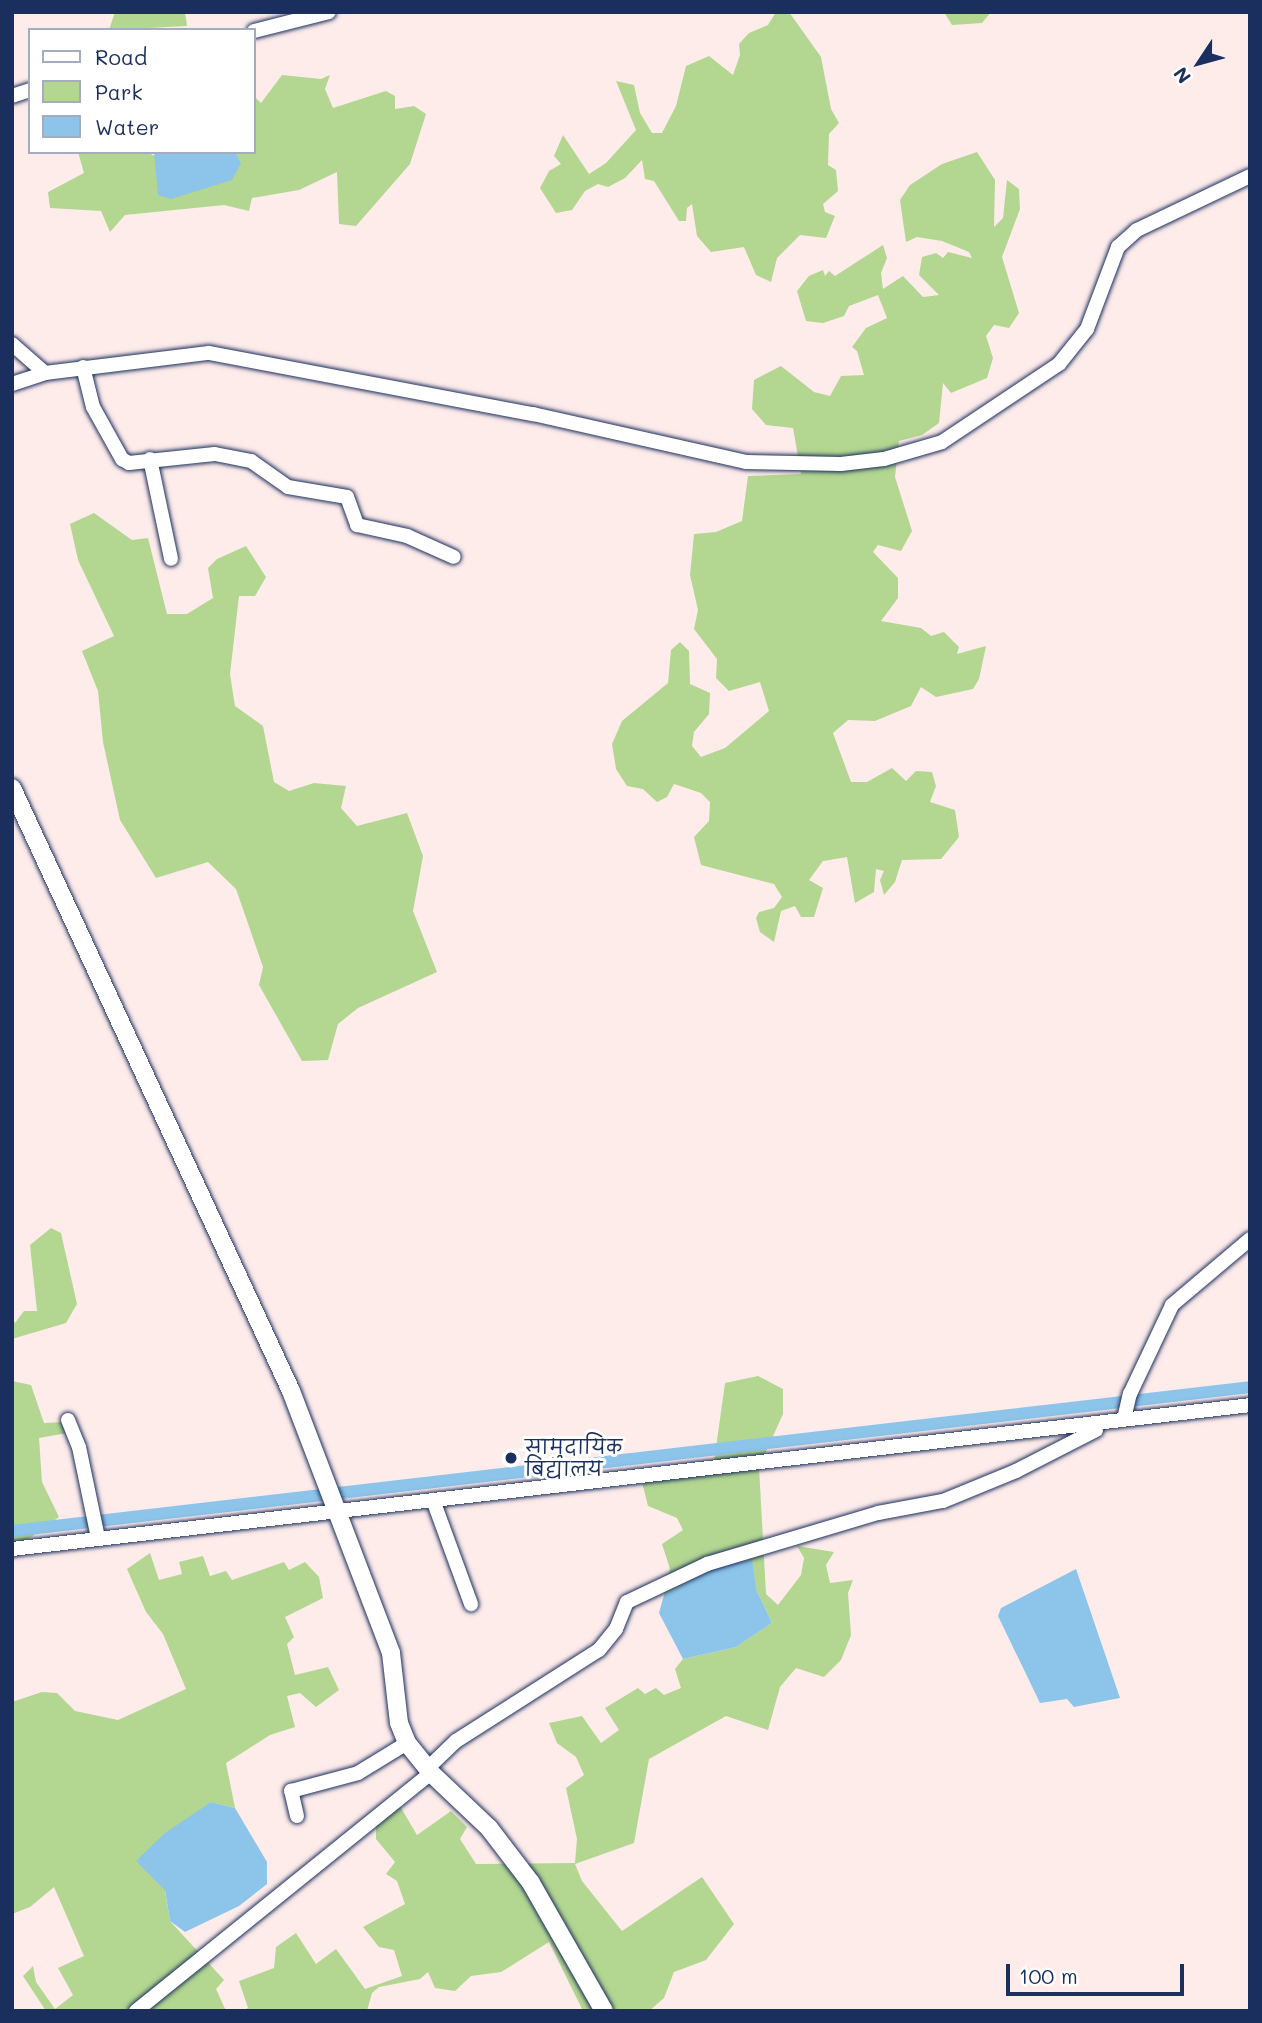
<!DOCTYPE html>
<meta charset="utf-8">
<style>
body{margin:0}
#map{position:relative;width:1262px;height:2023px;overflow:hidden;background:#feeceb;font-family:Mali,"Playpen Sans Deva",sans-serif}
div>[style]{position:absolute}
.green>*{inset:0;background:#b3d691}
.water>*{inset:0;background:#8cc4ea}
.canal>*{height:12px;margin:-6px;padding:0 6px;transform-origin:6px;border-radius:6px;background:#8cc4ea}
.roads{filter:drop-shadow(0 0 2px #1b2f5e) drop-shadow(0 0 2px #1b2f5e)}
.minor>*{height:14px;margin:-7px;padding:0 7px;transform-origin:7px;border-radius:7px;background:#fff}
.major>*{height:18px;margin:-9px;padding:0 9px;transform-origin:9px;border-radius:9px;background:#fff}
.dots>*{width:19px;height:19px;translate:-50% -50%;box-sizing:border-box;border:4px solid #fff;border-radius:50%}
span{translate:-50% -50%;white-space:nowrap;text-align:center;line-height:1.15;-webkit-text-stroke:6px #fff;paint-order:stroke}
.poi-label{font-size:19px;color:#1b2f5e}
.left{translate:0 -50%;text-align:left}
.frame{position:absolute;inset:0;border:14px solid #1b2f5e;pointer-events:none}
.legend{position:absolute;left:28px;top:28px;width:228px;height:126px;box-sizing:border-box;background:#fff;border:2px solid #a4acbf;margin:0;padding:9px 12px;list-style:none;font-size:21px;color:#1b2f5e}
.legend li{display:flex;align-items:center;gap:14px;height:35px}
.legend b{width:35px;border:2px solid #a4acbf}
.north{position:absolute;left:1164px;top:28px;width:70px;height:70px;-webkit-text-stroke:5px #fff;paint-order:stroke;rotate:234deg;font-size:19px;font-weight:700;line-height:28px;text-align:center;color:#1b2f5e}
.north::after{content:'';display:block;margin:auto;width:24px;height:32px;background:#1b2f5e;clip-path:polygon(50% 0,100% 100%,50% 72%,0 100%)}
.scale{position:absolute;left:1006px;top:1964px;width:178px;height:32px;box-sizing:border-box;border:4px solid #1b2f5e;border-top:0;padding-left:9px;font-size:21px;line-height:24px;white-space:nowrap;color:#1b2f5e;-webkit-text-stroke:5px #fff;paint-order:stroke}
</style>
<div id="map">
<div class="green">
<i style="clip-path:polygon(115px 12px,185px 12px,187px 26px,109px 30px)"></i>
<i style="clip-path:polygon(776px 12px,789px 12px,821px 57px,831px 109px,839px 123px,829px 134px,828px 165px,836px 170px,838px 191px,823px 204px,825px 212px,835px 216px,826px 238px,800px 235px,777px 258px,771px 282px,756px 275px,744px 247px,711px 252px,697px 236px,692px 204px,687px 208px,686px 221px,679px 221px,654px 181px,645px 179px,642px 160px,625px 178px,608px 187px,598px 184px,585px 191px,572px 210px,556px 213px,540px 188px,549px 171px,561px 164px,554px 156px,563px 135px,589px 174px,606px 163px,636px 130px,616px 81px,634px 85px,640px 113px,652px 133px,662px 133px,676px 106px,686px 66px,709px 56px,733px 75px,740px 55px,739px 44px,749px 33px,768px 25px)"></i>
<i style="clip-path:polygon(944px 12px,991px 12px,982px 23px,952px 25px)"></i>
<i style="clip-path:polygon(282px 75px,321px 79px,330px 75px,325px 89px,333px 108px,386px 91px,395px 96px,395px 109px,414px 106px,426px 114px,410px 164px,356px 226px,339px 224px,337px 172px,299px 190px,252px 198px,249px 211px,224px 205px,125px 215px,110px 232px,101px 211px,50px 208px,48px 192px,84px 173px,78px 152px,154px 152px,151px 155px,240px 163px,235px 152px,254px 152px,254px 96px,261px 103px)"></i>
<i style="clip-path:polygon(977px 152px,995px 180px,994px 227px,1003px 218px,1007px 180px,1019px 189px,1020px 209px,1002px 257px,1019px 313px,1009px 328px,994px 325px,986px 336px,993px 358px,987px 378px,951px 393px,943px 383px,939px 423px,922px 435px,899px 441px,895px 477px,912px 531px,901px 551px,878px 545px,873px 552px,898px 578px,898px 598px,881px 621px,921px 628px,931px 636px,944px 632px,959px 647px,957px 654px,986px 646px,979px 679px,973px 689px,936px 697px,921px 687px,911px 706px,875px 721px,848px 720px,833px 733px,851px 782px,867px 782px,892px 768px,906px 781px,916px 771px,932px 772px,936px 786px,930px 802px,955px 810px,959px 837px,941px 859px,902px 860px,895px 882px,884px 895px,880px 880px,884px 871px,876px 869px,874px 892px,855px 903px,847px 857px,823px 861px,809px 880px,823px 888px,814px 917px,801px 917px,795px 906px,781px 911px,774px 942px,760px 932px,756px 918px,759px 912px,774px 908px,782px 897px,774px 884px,701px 865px,694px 837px,709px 821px,710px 802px,701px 793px,674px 784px,667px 797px,657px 802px,643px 789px,627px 786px,616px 769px,612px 744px,622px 721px,668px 683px,671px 650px,680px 642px,689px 651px,690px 684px,710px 693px,709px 714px,694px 732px,692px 746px,701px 757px,725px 748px,769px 711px,760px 682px,729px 691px,716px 678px,717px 659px,694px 629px,698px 610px,690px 575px,694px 534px,716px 532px,742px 521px,748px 476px,801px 474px,793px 428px,766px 425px,752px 409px,754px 380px,781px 366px,814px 392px,830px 396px,841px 376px,864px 375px,857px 351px,852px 347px,866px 328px,887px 318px,878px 295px,849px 306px,844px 316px,823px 323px,806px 321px,797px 291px,809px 276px,823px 270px,825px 276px,829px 271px,835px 276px,883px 245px,887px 258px,881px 273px,883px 289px,903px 276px,923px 297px,939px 295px,919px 275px,922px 257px,936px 253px,943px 258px,948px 252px,972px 258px,969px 252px,942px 241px,917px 237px,906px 242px,900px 200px,910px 185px,942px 164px)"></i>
<i style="clip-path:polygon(94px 513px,132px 540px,148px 538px,167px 614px,187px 614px,213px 598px,208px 568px,217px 559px,246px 546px,266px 577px,255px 596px,239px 596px,230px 674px,235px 706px,263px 726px,274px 782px,289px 791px,314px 783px,346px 786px,341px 808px,357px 826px,407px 813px,423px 856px,413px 911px,437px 972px,358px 1008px,338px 1024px,328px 1060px,302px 1061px,259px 985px,263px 967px,236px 889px,208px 862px,156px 878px,120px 820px,103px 742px,98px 691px,82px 651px,114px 636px,78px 560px,70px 524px)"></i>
<i style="clip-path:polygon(51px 1228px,61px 1233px,77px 1304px,66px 1323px,12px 1339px,12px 1318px,15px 1323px,24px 1311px,37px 1311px,30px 1245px)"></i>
<i style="clip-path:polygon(758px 1376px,783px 1389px,783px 1414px,759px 1467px,766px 1594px,778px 1605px,801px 1575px,804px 1558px,797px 1546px,834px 1552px,826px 1565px,830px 1583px,853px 1580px,848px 1593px,851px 1635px,841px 1660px,824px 1677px,796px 1668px,780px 1687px,768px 1730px,726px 1716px,649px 1759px,634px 1843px,575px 1864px,582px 1881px,622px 1931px,702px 1877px,734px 1924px,706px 1960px,674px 1972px,664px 1998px,649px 2011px,583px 2011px,549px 1942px,501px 1972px,471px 1976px,455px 1991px,435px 1988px,428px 1972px,420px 1979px,379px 1987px,372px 1993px,367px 2011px,242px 2011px,248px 2008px,239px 1981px,274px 1968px,276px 1947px,296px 1933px,316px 1964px,336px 1949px,365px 1989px,402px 1976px,394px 1950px,379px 1947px,363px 1927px,405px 1904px,397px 1881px,386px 1874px,395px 1862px,376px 1839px,376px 1824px,400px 1806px,417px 1835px,451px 1811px,467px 1827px,460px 1839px,476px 1864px,575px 1863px,577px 1839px,566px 1788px,584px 1775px,576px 1757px,557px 1743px,549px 1723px,582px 1716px,601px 1743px,619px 1730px,605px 1708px,638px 1688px,645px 1694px,656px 1688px,664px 1695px,681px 1688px,675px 1669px,683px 1659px,736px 1647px,772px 1623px,756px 1589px,715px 1567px,664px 1595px,670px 1569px,662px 1544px,683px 1530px,677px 1518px,648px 1506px,641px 1478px,707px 1475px,714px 1462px,725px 1383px)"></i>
<i style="clip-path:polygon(12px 1381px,31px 1385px,44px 1423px,64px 1422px,67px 1433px,39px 1438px,42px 1482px,59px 1517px,30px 1538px,12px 1545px)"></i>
<i style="clip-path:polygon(150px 1553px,159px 1580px,182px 1574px,179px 1562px,203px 1556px,210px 1576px,226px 1571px,232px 1580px,284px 1562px,289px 1570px,305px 1562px,319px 1577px,323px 1598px,285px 1617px,294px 1637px,287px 1644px,295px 1675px,328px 1667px,339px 1690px,316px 1707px,300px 1693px,287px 1696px,295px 1727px,270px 1735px,226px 1763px,235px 1808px,211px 1802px,165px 1891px,170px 1921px,224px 1980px,216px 1989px,226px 2011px,46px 2011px,23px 1976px,33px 1966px,36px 1982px,55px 2009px,73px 1995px,58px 1968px,84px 1956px,54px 1887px,30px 1907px,12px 1914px,12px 1702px,42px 1692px,57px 1693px,75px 1711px,118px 1720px,186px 1689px,163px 1634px,146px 1612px,127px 1569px)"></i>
</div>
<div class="water">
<i style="clip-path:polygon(154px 152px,235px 152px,241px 163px,232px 180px,171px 199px,158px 195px)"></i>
<i style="clip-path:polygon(752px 1560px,756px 1589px,772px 1623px,736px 1647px,683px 1659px,659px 1613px,664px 1595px,716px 1567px)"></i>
<i style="clip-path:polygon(1076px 1569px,1120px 1698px,1074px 1707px,1067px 1699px,1040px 1703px,998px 1616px,1001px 1608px)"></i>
<i style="clip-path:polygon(211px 1802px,235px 1808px,267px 1862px,267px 1884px,239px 1906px,185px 1932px,170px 1921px,165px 1890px,136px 1861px,165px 1833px)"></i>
</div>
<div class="canal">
<i style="left:12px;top:1531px;width:1246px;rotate:-6.63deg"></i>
</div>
<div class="roads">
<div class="minor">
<i style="left:254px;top:31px;width:77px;rotate:-14.2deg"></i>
<i style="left:12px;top:96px;width:19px;rotate:-18deg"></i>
<i style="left:12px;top:344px;width:44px;rotate:41.3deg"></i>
<i style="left:83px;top:367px;width:41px;rotate:76deg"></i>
<i style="left:93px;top:407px;width:60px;rotate:60.9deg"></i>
<i style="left:122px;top:459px;width:8px;rotate:30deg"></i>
<i style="left:129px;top:463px;width:86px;rotate:-6deg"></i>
<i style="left:215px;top:454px;width:37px;rotate:11deg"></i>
<i style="left:251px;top:461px;width:45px;rotate:35.1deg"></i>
<i style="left:288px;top:487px;width:60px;rotate:9.6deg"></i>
<i style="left:347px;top:497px;width:30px;rotate:70deg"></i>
<i style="left:357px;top:525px;width:51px;rotate:12.4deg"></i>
<i style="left:407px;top:536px;width:51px;rotate:24.1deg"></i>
<i style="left:12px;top:384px;width:35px;rotate:-18deg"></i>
<i style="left:45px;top:373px;width:165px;rotate:-7deg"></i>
<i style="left:209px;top:353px;width:330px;rotate:10.7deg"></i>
<i style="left:533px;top:414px;width:218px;rotate:12.7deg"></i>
<i style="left:746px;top:462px;width:95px;rotate:1.2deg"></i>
<i style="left:841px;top:464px;width:43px;rotate:-6.6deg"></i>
<i style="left:884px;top:459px;width:60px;rotate:-16.3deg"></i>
<i style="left:942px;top:442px;width:141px;rotate:-33.7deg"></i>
<i style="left:1059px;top:364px;width:45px;rotate:-51.3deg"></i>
<i style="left:1087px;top:329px;width:88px;rotate:-69.3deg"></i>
<i style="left:1118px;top:247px;width:25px;rotate:-42deg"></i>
<i style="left:1137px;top:230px;width:125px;rotate:-25.5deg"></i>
<i style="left:150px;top:459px;width:102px;rotate:78.1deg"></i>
<i style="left:1124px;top:1419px;width:26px;rotate:-77deg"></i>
<i style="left:1130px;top:1394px;width:98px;rotate:-64.7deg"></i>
<i style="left:1172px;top:1305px;width:102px;rotate:-40.2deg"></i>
<i style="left:68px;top:1420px;width:29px;rotate:68deg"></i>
<i style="left:79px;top:1447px;width:93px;rotate:78.2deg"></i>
<i style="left:433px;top:1500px;width:111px;rotate:69.9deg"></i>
<i style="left:12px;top:1549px;width:1246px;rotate:-6.63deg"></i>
<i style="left:297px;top:1816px;width:26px;rotate:-103deg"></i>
<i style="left:291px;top:1791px;width:69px;rotate:-15deg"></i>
<i style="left:358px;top:1773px;width:57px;rotate:-31.5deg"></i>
<i style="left:136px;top:2011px;width:379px;rotate:-38.9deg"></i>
<i style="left:431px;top:1773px;width:8px;rotate:-90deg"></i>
<i style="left:431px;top:1765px;width:35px;rotate:-44deg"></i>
<i style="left:456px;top:1741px;width:169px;rotate:-32.5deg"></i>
<i style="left:599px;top:1650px;width:27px;rotate:-51deg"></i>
<i style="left:616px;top:1629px;width:29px;rotate:-68deg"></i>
<i style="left:627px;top:1602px;width:89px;rotate:-25.4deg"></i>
<i style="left:707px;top:1564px;width:178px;rotate:-16.6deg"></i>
<i style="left:878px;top:1513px;width:66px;rotate:-10.5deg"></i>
<i style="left:943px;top:1501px;width:79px;rotate:-22.3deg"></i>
<i style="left:1016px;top:1471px;width:90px;rotate:-27.1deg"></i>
</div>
<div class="major">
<i style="left:12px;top:788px;width:664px;rotate:65.17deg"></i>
<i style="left:291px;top:1391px;width:280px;rotate:69.1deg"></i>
<i style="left:391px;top:1653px;width:70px;rotate:83.5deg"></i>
<i style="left:399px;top:1723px;width:22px;rotate:68deg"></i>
<i style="left:407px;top:1743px;width:38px;rotate:51deg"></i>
<i style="left:431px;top:1773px;width:80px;rotate:43.5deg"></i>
<i style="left:489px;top:1828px;width:69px;rotate:52.6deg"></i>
<i style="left:531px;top:1883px;width:147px;rotate:60.3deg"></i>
</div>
</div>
<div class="dots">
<i style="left:511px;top:1458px;background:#1b2f5e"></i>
</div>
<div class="poi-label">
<span class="left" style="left:525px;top:1458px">सामुदायिक<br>बिद्यालय</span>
</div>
<div class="frame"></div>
<ul class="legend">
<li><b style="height:9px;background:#fff"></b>Road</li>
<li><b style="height:19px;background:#b3d691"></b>Park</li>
<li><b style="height:19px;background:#8cc4ea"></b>Water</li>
</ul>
<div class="north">N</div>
<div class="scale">100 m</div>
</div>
